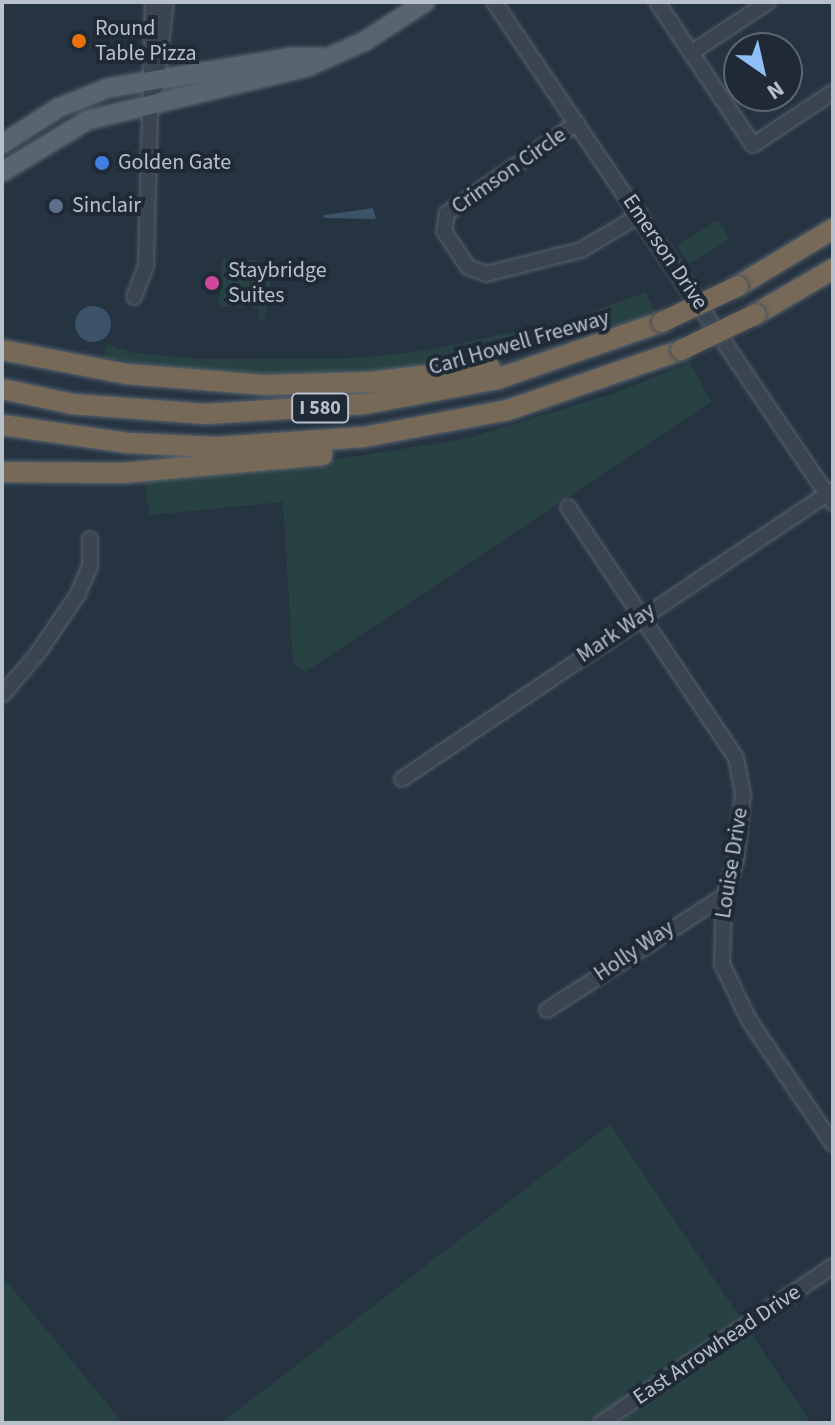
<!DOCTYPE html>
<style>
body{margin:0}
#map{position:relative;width:835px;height:1425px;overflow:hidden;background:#263341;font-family:"Source Sans 3",sans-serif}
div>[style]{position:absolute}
.green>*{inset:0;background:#284142;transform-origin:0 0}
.water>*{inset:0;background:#3c5269}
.round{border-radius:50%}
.roads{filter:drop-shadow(0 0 2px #58636e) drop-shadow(0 0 2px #58636e)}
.minor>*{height:14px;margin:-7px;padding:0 7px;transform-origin:7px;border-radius:7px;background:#3a4551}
.major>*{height:18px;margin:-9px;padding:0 9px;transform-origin:9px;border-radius:9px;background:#596471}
.highway>*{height:20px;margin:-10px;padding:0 10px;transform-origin:10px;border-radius:10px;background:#776958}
.bridges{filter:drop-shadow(0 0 2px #45505b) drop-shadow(0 0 2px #45505b)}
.highway-bridge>*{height:20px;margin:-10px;padding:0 10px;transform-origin:10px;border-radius:10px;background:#776958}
.dots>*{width:22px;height:22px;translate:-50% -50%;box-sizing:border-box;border:4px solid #1f2a36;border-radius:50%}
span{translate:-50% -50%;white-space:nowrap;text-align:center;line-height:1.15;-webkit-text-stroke:8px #1f2a36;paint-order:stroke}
.shield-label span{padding:2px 6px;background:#1f2a36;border:2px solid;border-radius:6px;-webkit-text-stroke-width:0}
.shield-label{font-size:20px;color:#b7c0cb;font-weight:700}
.poi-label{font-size:22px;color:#b7c0cb}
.left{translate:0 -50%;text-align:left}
.street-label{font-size:22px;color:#b7c0cb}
.frame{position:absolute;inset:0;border:4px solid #b7c0cb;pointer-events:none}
.north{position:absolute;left:723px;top:32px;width:80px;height:80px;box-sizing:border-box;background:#1f2a36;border:2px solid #5c6672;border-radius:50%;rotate:146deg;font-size:22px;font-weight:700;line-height:32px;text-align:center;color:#b7c0cb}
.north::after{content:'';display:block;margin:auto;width:28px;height:36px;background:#90bef7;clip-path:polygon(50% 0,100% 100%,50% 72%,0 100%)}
</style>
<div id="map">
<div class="green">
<i style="left:718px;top:220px;width:22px;height:48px;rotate:58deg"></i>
<i style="clip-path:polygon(222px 258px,274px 262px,264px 321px,259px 320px,259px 310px,249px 306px,219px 307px)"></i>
<i style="clip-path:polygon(646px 292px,654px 311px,628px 322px,448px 365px,374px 373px,226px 374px,103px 358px,107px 344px,133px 353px,200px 359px,358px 358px,429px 350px,570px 320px)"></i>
<i style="clip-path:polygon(690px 362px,711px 402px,305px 672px,293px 663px,283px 502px,150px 515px,144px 481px,284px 468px,469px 438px,618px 392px)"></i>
<i style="clip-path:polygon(610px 1124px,741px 1319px,586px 1423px,221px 1423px)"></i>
<i style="clip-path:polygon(2px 1276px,123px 1423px,2px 1423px)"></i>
<i style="clip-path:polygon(750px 1332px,811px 1423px,619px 1423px)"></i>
</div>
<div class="water">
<i style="clip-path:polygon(373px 208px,376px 219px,323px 218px,324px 215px)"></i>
<i class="round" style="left:75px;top:306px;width:36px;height:36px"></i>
</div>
<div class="roads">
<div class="minor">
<i style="left:494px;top:2px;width:605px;rotate:55.92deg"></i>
<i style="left:657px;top:2px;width:172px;rotate:56.1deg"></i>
<i style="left:753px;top:145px;width:96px;rotate:-33.5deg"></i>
<i style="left:691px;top:53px;width:92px;rotate:-33.5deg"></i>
<i style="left:156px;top:87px;width:86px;rotate:-83.3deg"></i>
<i style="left:577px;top:123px;width:158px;rotate:145.3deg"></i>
<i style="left:447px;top:213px;width:18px;rotate:99deg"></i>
<i style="left:444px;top:231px;width:43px;rotate:56.3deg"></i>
<i style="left:468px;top:267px;width:19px;rotate:21deg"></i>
<i style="left:486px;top:274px;width:98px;rotate:-14.2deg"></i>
<i style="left:581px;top:250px;width:69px;rotate:-30.7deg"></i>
<i style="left:134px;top:297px;width:34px;rotate:-69deg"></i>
<i style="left:146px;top:265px;width:263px;rotate:-88.5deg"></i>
<i style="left:568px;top:507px;width:302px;rotate:56.2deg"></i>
<i style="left:736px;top:758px;width:36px;rotate:79deg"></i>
<i style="left:743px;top:793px;width:67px;rotate:96deg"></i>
<i style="left:736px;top:860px;width:38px;rotate:108deg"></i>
<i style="left:724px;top:896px;width:68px;rotate:91.7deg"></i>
<i style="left:722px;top:964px;width:62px;rotate:64.3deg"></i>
<i style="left:749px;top:1020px;width:150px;rotate:55.9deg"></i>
<i style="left:2px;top:695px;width:55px;rotate:-49.4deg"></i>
<i style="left:38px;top:653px;width:71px;rotate:-55.9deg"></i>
<i style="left:78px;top:594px;width:30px;rotate:-67deg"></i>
<i style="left:90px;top:566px;width:27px;rotate:-90deg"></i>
<i style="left:402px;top:779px;width:519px;rotate:-33.84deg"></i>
<i style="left:547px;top:1010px;width:211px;rotate:-32.8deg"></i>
<i style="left:601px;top:1423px;width:280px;rotate:-34.1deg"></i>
</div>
<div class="major">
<i style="left:2px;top:144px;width:67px;rotate:-32.7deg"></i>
<i style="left:58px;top:108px;width:54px;rotate:-21.8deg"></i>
<i style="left:108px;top:88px;width:188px;rotate:-9.5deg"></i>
<i style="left:293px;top:57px;width:27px"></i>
<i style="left:2px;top:172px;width:100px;rotate:-31.2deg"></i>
<i style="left:88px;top:120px;width:225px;rotate:-13.6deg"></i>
<i style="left:307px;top:67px;width:64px;rotate:-24.1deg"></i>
<i style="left:365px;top:41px;width:72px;rotate:-33deg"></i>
</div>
<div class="highway">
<i style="left:738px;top:286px;width:111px;rotate:-31deg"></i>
<i style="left:756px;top:314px;width:89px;rotate:-30.3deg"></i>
<i style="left:2px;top:350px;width:127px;rotate:10.9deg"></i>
<i style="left:127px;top:374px;width:136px;rotate:4.6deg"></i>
<i style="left:263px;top:385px;width:108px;rotate:-1.6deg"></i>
<i style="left:371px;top:382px;width:120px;rotate:-6.7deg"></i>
<i style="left:2px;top:389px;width:72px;rotate:12.1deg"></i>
<i style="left:72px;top:404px;width:134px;rotate:4.3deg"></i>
<i style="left:206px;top:414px;width:159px;rotate:-3.6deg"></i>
<i style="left:365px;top:404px;width:134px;rotate:-10.7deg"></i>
<i style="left:497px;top:379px;width:175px;rotate:-19.1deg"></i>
<i style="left:2px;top:425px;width:128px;rotate:8.1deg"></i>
<i style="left:129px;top:443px;width:88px;rotate:2.6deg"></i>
<i style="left:217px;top:447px;width:147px;rotate:-3.9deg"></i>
<i style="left:364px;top:437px;width:147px;rotate:-10.6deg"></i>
<i style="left:508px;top:410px;width:183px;rotate:-19.1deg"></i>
<i style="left:2px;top:472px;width:120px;rotate:0.5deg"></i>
<i style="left:122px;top:473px;width:201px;rotate:-5.1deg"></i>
</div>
</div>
<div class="bridges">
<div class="highway-bridge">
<i style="left:662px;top:322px;width:84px;rotate:-25.3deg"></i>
<i style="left:681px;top:350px;width:83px;rotate:-25.6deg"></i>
</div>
</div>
<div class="dots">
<i style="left:79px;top:41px;background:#e8710a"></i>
<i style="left:102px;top:163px;background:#3f7fe0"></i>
<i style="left:56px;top:206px;background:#5c6f8a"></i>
<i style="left:212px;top:283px;background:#d1479c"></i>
</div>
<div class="shield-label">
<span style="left:320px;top:408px">I 580</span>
</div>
<div class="poi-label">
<span class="left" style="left:95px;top:41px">Round<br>Table Pizza</span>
<span class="left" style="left:118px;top:163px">Golden Gate</span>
<span class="left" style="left:72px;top:206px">Sinclair</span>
<span class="left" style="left:228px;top:283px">Staybridge<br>Suites</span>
</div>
<div class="street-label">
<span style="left:509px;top:171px;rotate:-35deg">Crimson Circle</span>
<span style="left:665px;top:252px;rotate:56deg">Emerson Drive</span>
<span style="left:519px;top:343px;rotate:-16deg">Carl Howell Freeway</span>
<span style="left:616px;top:633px;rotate:-34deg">Mark Way</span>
<span style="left:732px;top:863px;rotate:-81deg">Louise Drive</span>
<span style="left:634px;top:951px;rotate:-34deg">Holly Way</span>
<span style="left:717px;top:1345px;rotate:-34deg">East Arrowhead Drive</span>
</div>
<div class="frame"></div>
<div class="north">N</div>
</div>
